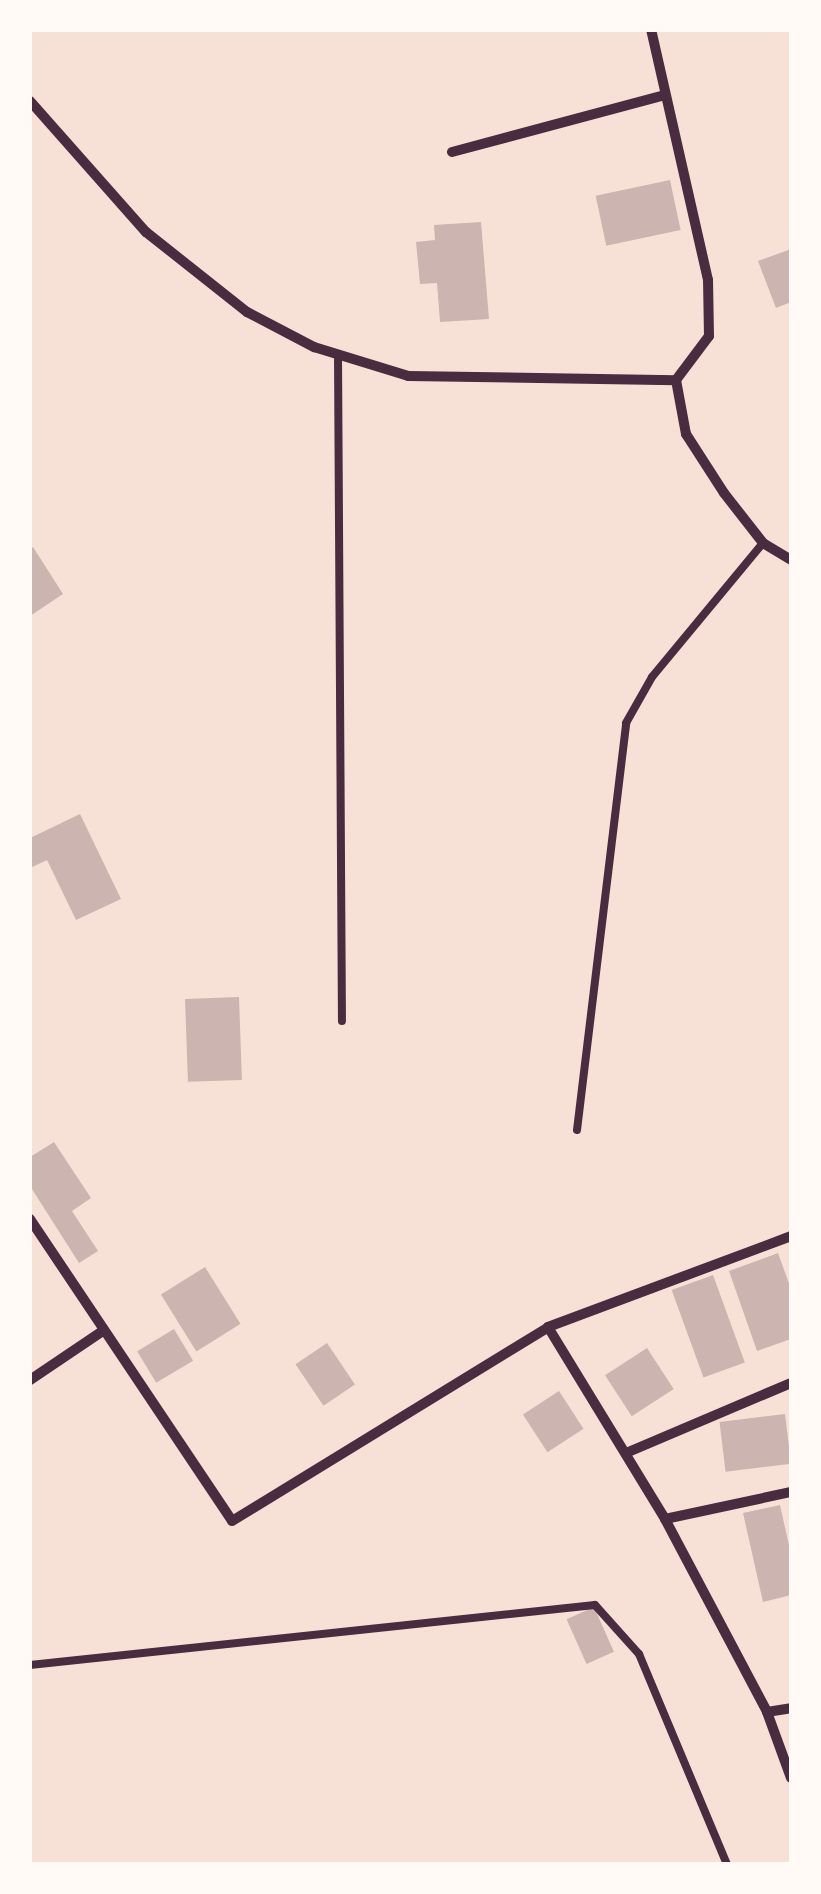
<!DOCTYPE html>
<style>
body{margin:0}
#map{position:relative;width:821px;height:1894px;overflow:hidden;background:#f7e1d7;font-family:"Sofia Sans Condensed",sans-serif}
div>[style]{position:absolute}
.building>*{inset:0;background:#ccb4b1;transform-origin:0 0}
.service>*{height:8px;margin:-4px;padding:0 4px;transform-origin:4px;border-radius:4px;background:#4a2c40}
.minor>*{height:10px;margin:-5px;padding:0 5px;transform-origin:5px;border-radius:5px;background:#4a2c40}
span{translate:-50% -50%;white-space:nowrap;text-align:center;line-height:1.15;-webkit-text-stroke:9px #fffaf5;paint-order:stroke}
.frame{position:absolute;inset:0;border:32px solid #fffaf5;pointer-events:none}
</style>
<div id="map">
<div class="building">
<i style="left:670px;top:180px;width:51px;height:76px;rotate:78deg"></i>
<i style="clip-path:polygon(481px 222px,489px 319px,440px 322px,437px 283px,420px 284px,416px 242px,435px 240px,434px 225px)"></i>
<i style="clip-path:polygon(791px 249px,791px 302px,776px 308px,758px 261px)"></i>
<i style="clip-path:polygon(33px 547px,63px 594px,30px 616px,30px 549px)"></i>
<i style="clip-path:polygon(80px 814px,121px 899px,76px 920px,47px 860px,30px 868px,30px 838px)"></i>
<i style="left:239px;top:997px;width:83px;height:54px;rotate:88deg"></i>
<i style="clip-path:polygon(54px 1142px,91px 1198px,72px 1211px,98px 1251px,79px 1263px,30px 1186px,30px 1157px)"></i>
<i style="clip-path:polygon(778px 1253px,791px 1289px,791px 1339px,757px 1351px,729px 1271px)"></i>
<i style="left:205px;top:1267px;width:67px;height:52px;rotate:58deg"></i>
<i style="left:713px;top:1275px;width:93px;height:44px;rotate:70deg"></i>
<i style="left:174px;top:1329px;width:37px;height:43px;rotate:59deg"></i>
<i style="left:327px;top:1343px;width:50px;height:38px;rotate:56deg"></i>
<i style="left:647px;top:1348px;width:49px;height:50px;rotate:57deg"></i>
<i style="left:559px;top:1391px;width:45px;height:43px;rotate:57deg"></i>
<i style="left:785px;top:1414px;width:50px;height:66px;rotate:83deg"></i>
<i style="clip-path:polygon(780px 1505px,791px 1554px,791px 1595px,763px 1602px,743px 1513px)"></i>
<i style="left:594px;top:1607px;width:49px;height:30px;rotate:66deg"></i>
</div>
<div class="service">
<i style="left:338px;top:355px;width:666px;rotate:89.66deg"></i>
<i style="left:577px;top:1130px;width:410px;rotate:-83.1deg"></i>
<i style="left:626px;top:723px;width:53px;rotate:-60.5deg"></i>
<i style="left:652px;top:677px;width:174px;rotate:-50.4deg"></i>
<i style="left:30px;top:1665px;width:568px;rotate:-6.06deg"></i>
<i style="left:595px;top:1605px;width:66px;rotate:48.1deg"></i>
<i style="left:639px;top:1654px;width:228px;rotate:67.3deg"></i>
</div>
<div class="minor">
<i style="left:30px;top:101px;width:175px;rotate:48.5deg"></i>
<i style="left:146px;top:232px;width:129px;rotate:38.4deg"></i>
<i style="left:247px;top:312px;width:76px;rotate:27.6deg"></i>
<i style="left:314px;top:347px;width:98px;rotate:17.1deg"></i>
<i style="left:408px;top:376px;width:268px;rotate:0.9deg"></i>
<i style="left:676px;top:380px;width:55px;rotate:-53.1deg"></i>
<i style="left:709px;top:336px;width:56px;rotate:-91deg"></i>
<i style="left:708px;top:280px;width:256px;rotate:-102.8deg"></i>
<i style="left:452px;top:152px;width:220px;rotate:-15deg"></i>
<i style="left:676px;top:380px;width:55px;rotate:79.5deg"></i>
<i style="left:686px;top:434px;width:70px;rotate:57.2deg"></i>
<i style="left:724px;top:493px;width:63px;rotate:52deg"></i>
<i style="left:763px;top:543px;width:33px;rotate:31deg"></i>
<i style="left:30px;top:1219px;width:363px;rotate:56.2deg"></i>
<i style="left:232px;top:1521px;width:371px;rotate:-31.5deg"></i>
<i style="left:548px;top:1327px;width:259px;rotate:-20.5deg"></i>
<i style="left:548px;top:1327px;width:225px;rotate:58.6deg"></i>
<i style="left:665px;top:1519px;width:218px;rotate:62.1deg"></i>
<i style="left:767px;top:1712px;width:70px;rotate:70deg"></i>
<i style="left:30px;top:1380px;width:89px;rotate:-34deg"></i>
<i style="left:626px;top:1453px;width:179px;rotate:-23deg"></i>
<i style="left:665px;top:1519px;width:129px;rotate:-12.1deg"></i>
<i style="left:767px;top:1712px;width:24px;rotate:-9deg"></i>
</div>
<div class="frame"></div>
</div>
